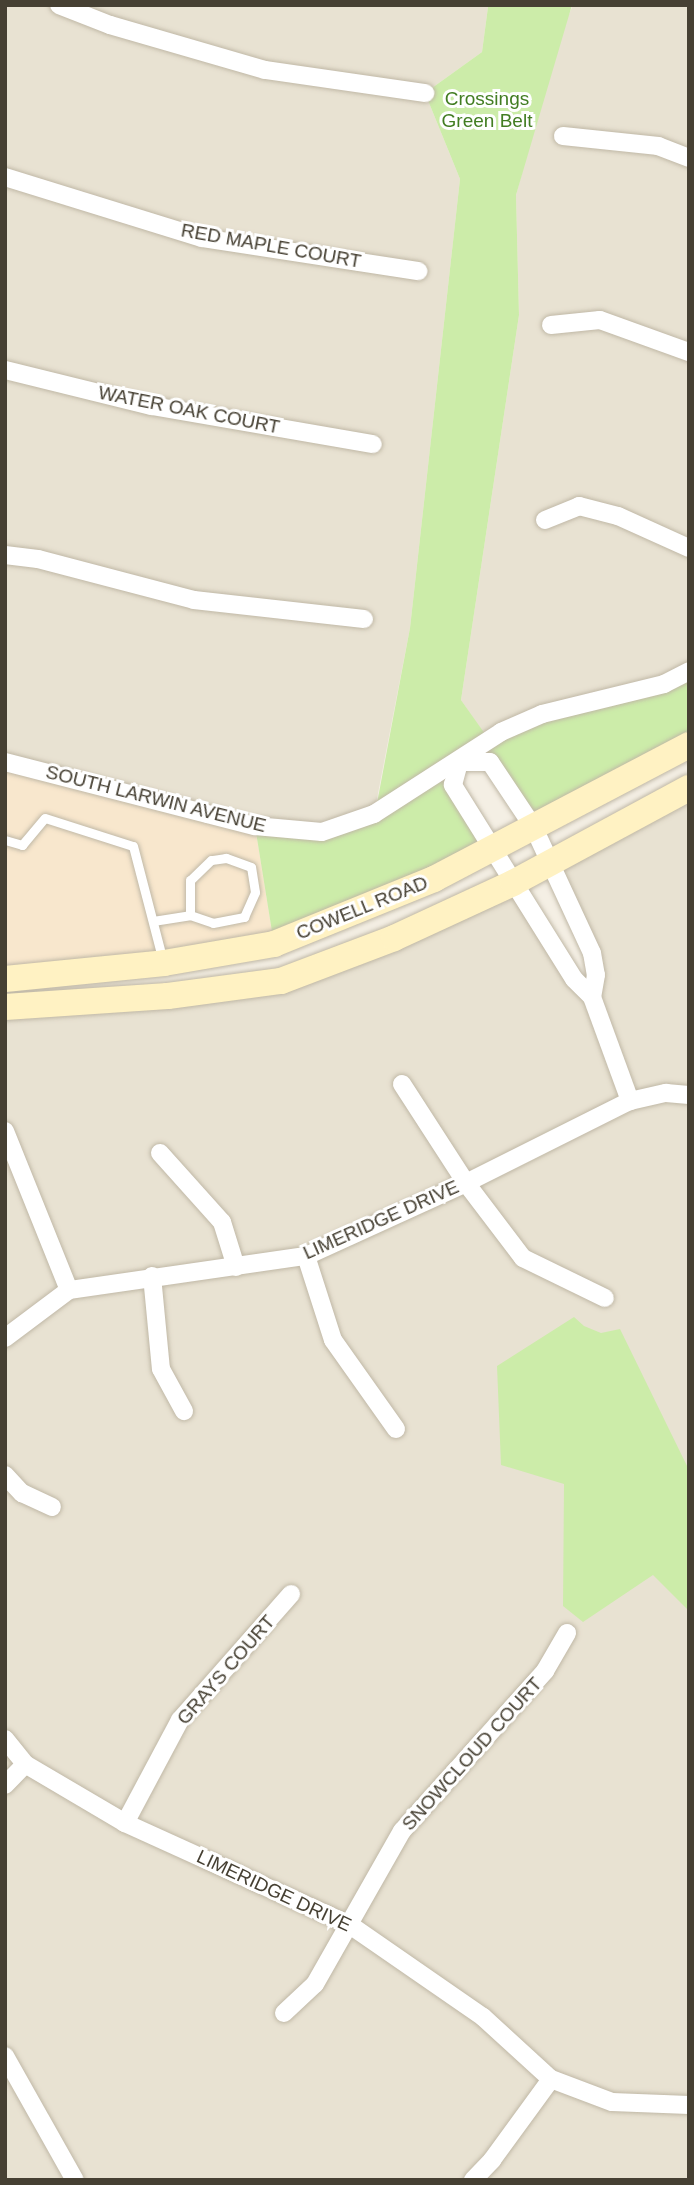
<!DOCTYPE html>
<style>
body{margin:0}
#map{position:relative;width:694px;height:2185px;overflow:hidden;background:#f4efe4;font-family:Helvetica,sans-serif}
div>[style]{position:absolute}
.residential>*{inset:0;background:#e8e2d2}
.commercial>*{inset:0;background:#f8e7cd}
.green>*{inset:0;background:#cceca9}
.roads{filter:drop-shadow(0 0 2px #c0b8a6) drop-shadow(0 0 2px #c0b8a6)}
.lane>*{height:9px;margin:-4.5px;padding:0 4.5px;transform-origin:4.5px;border-radius:4.5px;background:#fff}
.street>*{height:18px;margin:-9px;padding:0 9px;transform-origin:9px;border-radius:9px;background:#fff}
.secondary>*{height:26px;margin:-13px;padding:0 13px;transform-origin:13px;border-radius:13px;background:#fff2c3}
span{translate:-50% -50%;white-space:nowrap;text-align:center;line-height:1.15;-webkit-text-stroke:6px #fff;paint-order:stroke}
.park-label{font-size:19px;color:#427d22}
.street-label{font-size:19px;color:#464033}
.frame{position:absolute;inset:0;border:7px solid #464033;pointer-events:none}
</style>
<div id="map">
<div class="residential">
<i style="clip-path:polygon(5px 5px,488px 7px,482px 52px,425px 93px,460px 179px,410px 628px,374px 814px,322px 832px,5px 762px)"></i>
<i style="clip-path:polygon(573px 5px,689px 5px,689px 671px,489px 741px,461px 700px,519px 315px,516px 195px,559px 37px)"></i>
<i style="clip-path:polygon(689px 788px,689px 2180px,5px 2180px,5px 1007px,281px 981px,513px 883px,592px 996px,596px 975px,549px 863px)"></i>
</div>
<div class="commercial">
<i style="clip-path:polygon(5px 762px,255px 826px,274px 944px,5px 979px)"></i>
</div>
<div class="green">
<i style="clip-path:polygon(483px 5px,572px 5px,516px 195px,519px 315px,461px 700px,490px 741px,689px 671px,689px 745px,534px 828px,490px 762px,459px 762px,453px 785px,492px 850px,274px 944px,255px 826px,322px 832px,375px 814px,410px 628px,460px 179px,425px 93px,482px 52px,488px 7px)"></i>
<i style="clip-path:polygon(574px 1317px,584px 1326px,601px 1333px,620px 1329px,689px 1470px,689px 1611px,653px 1575px,583px 1622px,563px 1606px,564px 1484px,501px 1465px,497px 1366px)"></i>
</div>
<div class="roads">
<div class="lane">
<i style="left:5px;top:840px;width:18px;rotate:16deg"></i>
<i style="left:22px;top:845px;width:35px;rotate:-50deg"></i>
<i style="left:45px;top:818px;width:92px;rotate:17.7deg"></i>
<i style="left:133px;top:846px;width:119px;rotate:75.4deg"></i>
<i style="left:153px;top:921px;width:37px;rotate:-9deg"></i>
<i style="left:190px;top:915px;width:24px;rotate:19deg"></i>
<i style="left:213px;top:923px;width:32px;rotate:-11deg"></i>
<i style="left:244px;top:917px;width:27px;rotate:-66deg"></i>
<i style="left:255px;top:892px;width:25px;rotate:-99deg"></i>
<i style="left:251px;top:867px;width:27px;rotate:-160deg"></i>
<i style="left:226px;top:858px;width:15px;rotate:172deg"></i>
<i style="left:211px;top:860px;width:29px;rotate:136deg"></i>
<i style="left:190px;top:880px;width:35px;rotate:90deg"></i>
</div>
<div class="street">
<i style="left:59px;top:5px;width:55px;rotate:21.4deg"></i>
<i style="left:110px;top:25px;width:161px;rotate:16.2deg"></i>
<i style="left:265px;top:70px;width:162px;rotate:8.2deg"></i>
<i style="left:563px;top:136px;width:96px;rotate:6deg"></i>
<i style="left:658px;top:146px;width:33px;rotate:21deg"></i>
<i style="left:5px;top:177px;width:206px;rotate:17.2deg"></i>
<i style="left:202px;top:238px;width:219px;rotate:8.7deg"></i>
<i style="left:551px;top:325px;width:49px;rotate:-5.8deg"></i>
<i style="left:600px;top:320px;width:95px;rotate:19.8deg"></i>
<i style="left:5px;top:370px;width:151px;rotate:13.8deg"></i>
<i style="left:152px;top:406px;width:224px;rotate:9.8deg"></i>
<i style="left:545px;top:520px;width:37px;rotate:-22deg"></i>
<i style="left:579px;top:506px;width:40px;rotate:14.4deg"></i>
<i style="left:618px;top:516px;width:78px;rotate:24.3deg"></i>
<i style="left:5px;top:555px;width:33px;rotate:7deg"></i>
<i style="left:38px;top:559px;width:161px;rotate:14.7deg"></i>
<i style="left:194px;top:600px;width:171px;rotate:6.4deg"></i>
<i style="left:5px;top:762px;width:258px;rotate:14.4deg"></i>
<i style="left:255px;top:826px;width:67px;rotate:5.1deg"></i>
<i style="left:322px;top:832px;width:55px;rotate:-19.1deg"></i>
<i style="left:374px;top:814px;width:151px;rotate:-32.8deg"></i>
<i style="left:501px;top:732px;width:45px;rotate:-23.7deg"></i>
<i style="left:542px;top:714px;width:126px;rotate:-13.8deg"></i>
<i style="left:664px;top:684px;width:28px;rotate:-27deg"></i>
<i style="left:459px;top:762px;width:31px"></i>
<i style="left:490px;top:762px;width:79px;rotate:56.3deg"></i>
<i style="left:534px;top:828px;width:138px;rotate:65.1deg"></i>
<i style="left:592px;top:953px;width:22px;rotate:80deg"></i>
<i style="left:596px;top:975px;width:22px;rotate:100deg"></i>
<i style="left:592px;top:997px;width:25px;rotate:-135deg"></i>
<i style="left:574px;top:979px;width:229px;rotate:-122deg"></i>
<i style="left:453px;top:785px;width:24px;rotate:-75deg"></i>
<i style="left:592px;top:997px;width:111px;rotate:69.9deg"></i>
<i style="left:402px;top:1084px;width:118px;rotate:57.1deg"></i>
<i style="left:466px;top:1183px;width:94px;rotate:52.8deg"></i>
<i style="left:523px;top:1258px;width:91px;rotate:26deg"></i>
<i style="left:5px;top:1131px;width:171px;rotate:68.1deg"></i>
<i style="left:160px;top:1153px;width:93px;rotate:48.1deg"></i>
<i style="left:222px;top:1222px;width:47px;rotate:72.7deg"></i>
<i style="left:306px;top:1256px;width:88px;rotate:72.2deg"></i>
<i style="left:333px;top:1340px;width:109px;rotate:54.7deg"></i>
<i style="left:152px;top:1276px;width:93px;rotate:84.5deg"></i>
<i style="left:161px;top:1369px;width:48px;rotate:61.3deg"></i>
<i style="left:5px;top:1338px;width:80px;rotate:-36.9deg"></i>
<i style="left:69px;top:1290px;width:239px;rotate:-8.2deg"></i>
<i style="left:306px;top:1256px;width:176px;rotate:-24.5deg"></i>
<i style="left:466px;top:1183px;width:183px;rotate:-26.6deg"></i>
<i style="left:630px;top:1101px;width:37px;rotate:-13deg"></i>
<i style="left:666px;top:1093px;width:23px;rotate:5deg"></i>
<i style="left:5px;top:1475px;width:25px;rotate:47deg"></i>
<i style="left:22px;top:1493px;width:33px;rotate:25deg"></i>
<i style="left:5px;top:1739px;width:32px;rotate:51deg"></i>
<i style="left:25px;top:1764px;width:116px;rotate:30.5deg"></i>
<i style="left:125px;top:1823px;width:247px;rotate:24.4deg"></i>
<i style="left:350px;top:1925px;width:162px;rotate:34.7deg"></i>
<i style="left:483px;top:2017px;width:92px;rotate:42.4deg"></i>
<i style="left:551px;top:2079px;width:65px;rotate:20.7deg"></i>
<i style="left:612px;top:2102px;width:77px;rotate:2.2deg"></i>
<i style="left:5px;top:1785px;width:29px;rotate:-46deg"></i>
<i style="left:125px;top:1823px;width:117px;rotate:-61.9deg"></i>
<i style="left:180px;top:1720px;width:168px;rotate:-48.6deg"></i>
<i style="left:284px;top:2013px;width:42px;rotate:-43.1deg"></i>
<i style="left:315px;top:1984px;width:176px;rotate:-60.4deg"></i>
<i style="left:402px;top:1831px;width:215px;rotate:-48.2deg"></i>
<i style="left:545px;top:1671px;width:44px;rotate:-59.9deg"></i>
<i style="left:5px;top:2056px;width:142px;rotate:60.6deg"></i>
<i style="left:473px;top:2180px;width:28px;rotate:-46deg"></i>
<i style="left:492px;top:2160px;width:100px;rotate:-53.9deg"></i>
</div>
<div class="secondary">
<i style="left:5px;top:979px;width:160px;rotate:-5.7deg"></i>
<i style="left:164px;top:963px;width:112px;rotate:-9.8deg"></i>
<i style="left:274px;top:944px;width:173px;rotate:-22.1deg"></i>
<i style="left:434px;top:879px;width:288px;rotate:-27.7deg"></i>
<i style="left:5px;top:1007px;width:163px;rotate:-3.9deg"></i>
<i style="left:168px;top:996px;width:114px;rotate:-7.6deg"></i>
<i style="left:281px;top:981px;width:121px;rotate:-20.8deg"></i>
<i style="left:394px;top:938px;width:131px;rotate:-24.8deg"></i>
<i style="left:513px;top:883px;width:200px;rotate:-28.4deg"></i>
</div>
</div>
<div class="park-label">
<span style="left:487px;top:110px">Crossings<br>Green Belt</span>
</div>
<div class="street-label">
<span style="left:271px;top:246px;rotate:10deg">RED MAPLE COURT</span>
<span style="left:189px;top:410px;rotate:11deg">WATER OAK COURT</span>
<span style="left:156px;top:799px;rotate:14deg">SOUTH LARWIN AVENUE</span>
<span style="left:362px;top:908px;rotate:-22deg">COWELL ROAD</span>
<span style="left:381px;top:1220px;rotate:-24deg">LIMERIDGE DRIVE</span>
<span style="left:226px;top:1670px;rotate:-49deg">GRAYS COURT</span>
<span style="left:472px;top:1754px;rotate:-48deg">SNOWCLOUD COURT</span>
<span style="left:274px;top:1891px;rotate:25deg">LIMERIDGE DRIVE</span>
</div>
<div class="frame"></div>
</div>
